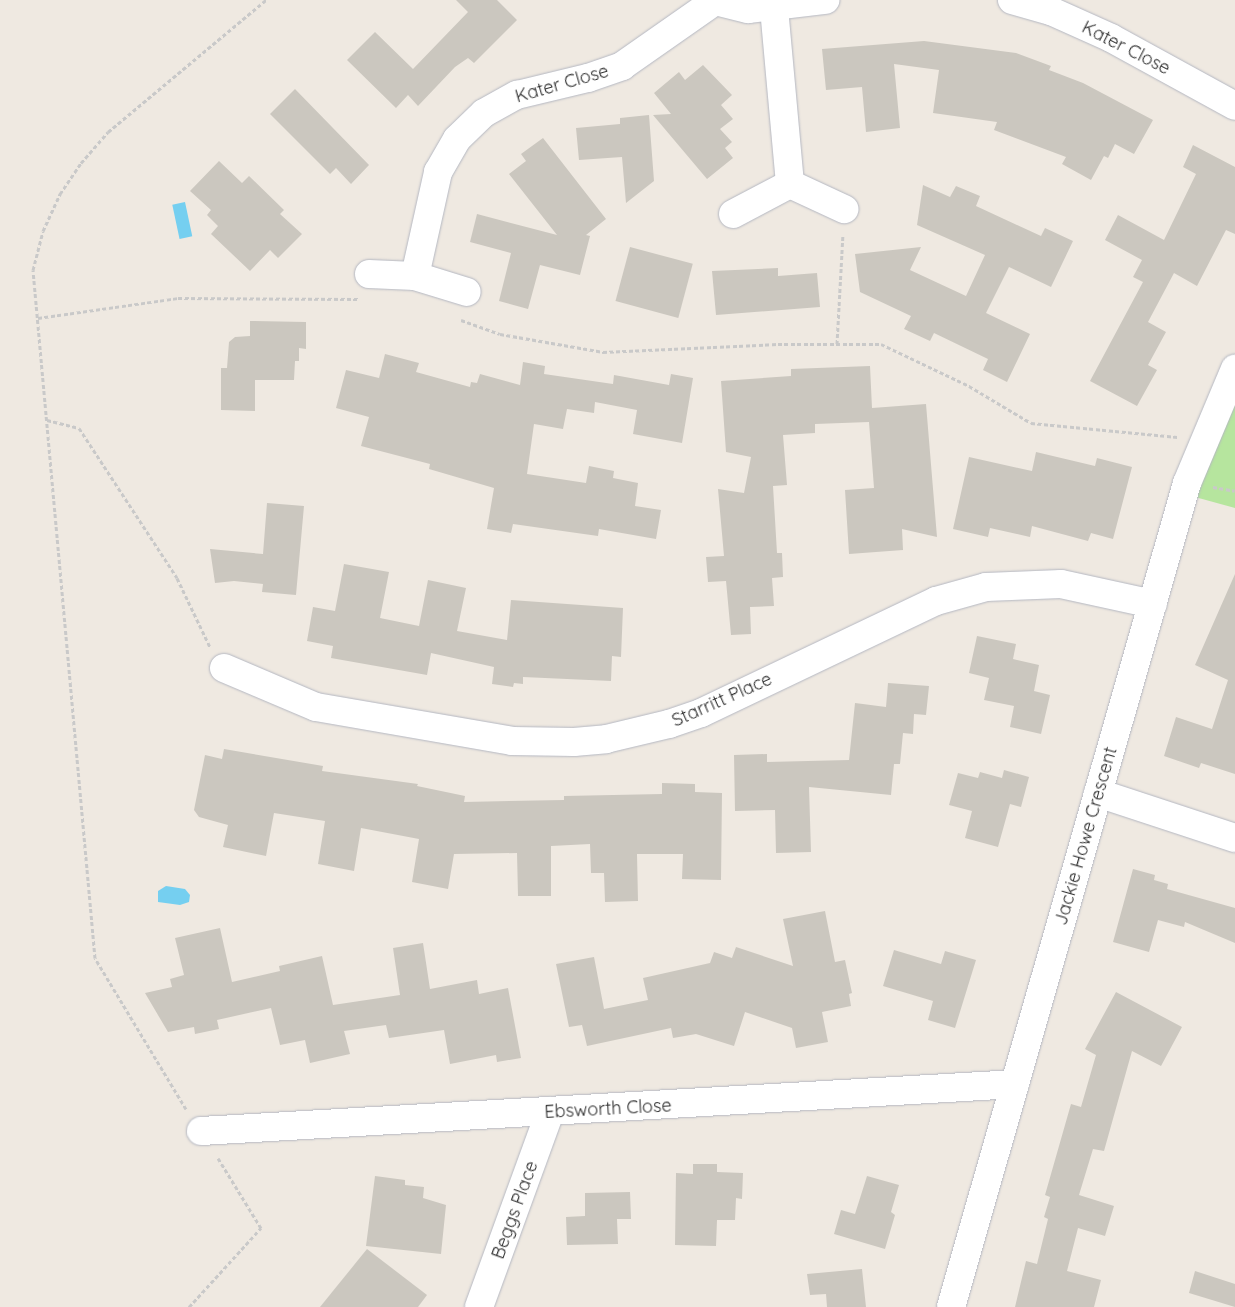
<!DOCTYPE html>
<style>
body{margin:0}
#map{position:relative;width:1235px;height:1307px;overflow:hidden;background:#efe9e1;font-family:Quicksand,sans-serif}
div>[style]{position:absolute}
.green>*{inset:0;background:#b6e59e}
.water>*{inset:0;background:#75cff0;transform-origin:0 0}
.building>*{inset:0;background:#cbc7bf;transform-origin:0 0}
.path>*{height:3px;margin-top:-1.5px;transform-origin:0;background:repeating-linear-gradient(90deg,#c9c9c9 0 4px,transparent 0 6.5px)}
.roads{filter:drop-shadow(0 0 1px #b4b7c1) drop-shadow(0 0 1px #b4b7c1)}
.minor>*{height:28px;margin:-14px;padding:0 14px;transform-origin:14px;border-radius:14px;background:#fff}
span{translate:-50% -50%;white-space:nowrap;text-align:center;line-height:1.15;-webkit-text-stroke:4px #fff;paint-order:stroke}
.street-label{font-size:18px;color:#2e2e2e}
</style>
<div id="map">
<div class="green">
<i style="clip-path:polygon(1235px 403px,1235px 508px,1195px 497px)"></i>
</div>
<div class="water">
<i style="left:185px;top:202px;width:35px;height:13px;rotate:78deg"></i>
<i style="clip-path:polygon(166px 886px,185px 889px,190px 895px,189px 902px,180px 905px,158px 902px,158px 891px)"></i>
</div>
<div class="building">
<i style="clip-path:polygon(456px 0,497px 0,517px 20px,474px 63px,468px 58px,455px 67px,418px 106px,408px 95px,396px 108px,347px 60px,375px 32px,413px 69px,468px 12px)"></i>
<i style="clip-path:polygon(924px 41px,1016px 53px,1051px 66px,1049px 70px,1083px 83px,1153px 120px,1134px 154px,1115px 144px,1108px 158px,1104px 156px,1091px 180px,1062px 164px,1066px 157px,994px 130px,997px 122px,933px 113px,939px 70px,894px 64px,900px 128px,866px 132px,862px 87px,826px 90px,822px 49px)"></i>
<i style="clip-path:polygon(703px 65px,732px 95px,721px 105px,733px 119px,720px 129px,732px 142px,725px 148px,733px 158px,707px 179px,653px 115px,671px 114px,654px 93px,679px 72px,685px 80px)"></i>
<i style="clip-path:polygon(295px 89px,369px 165px,351px 184px,336px 168px,330px 174px,270px 114px)"></i>
<i style="clip-path:polygon(649px 115px,654px 181px,626px 203px,622px 157px,579px 160px,576px 128px,620px 124px,620px 118px)"></i>
<i style="clip-path:polygon(543px 138px,606px 219px,586px 235px,590px 236px,580px 275px,540px 265px,528px 309px,499px 301px,511px 253px,470px 242px,477px 214px,557px 235px,509px 174px,526px 161px,521px 154px)"></i>
<i style="clip-path:polygon(1193px 145px,1235px 167px,1235px 234px,1226px 230px,1197px 286px,1174px 273px,1148px 322px,1166px 332px,1148px 365px,1157px 370px,1137px 406px,1090px 381px,1143px 282px,1133px 277px,1142px 260px,1105px 240px,1118px 215px,1164px 240px,1196px 174px,1183px 167px)"></i>
<i style="clip-path:polygon(219px 161px,242px 183px,249px 176px,284px 210px,280px 214px,302px 234px,278px 258px,270px 250px,250px 271px,211px 234px,218px 226px,207px 215px,211px 210px,190px 191px)"></i>
<i style="clip-path:polygon(923px 185px,950px 197px,956px 186px,980px 196px,976px 206px,1041px 236px,1045px 228px,1073px 241px,1051px 287px,1009px 267px,986px 313px,1030px 334px,1007px 382px,983px 370px,988px 359px,934px 333px,930px 341px,904px 329px,911px 316px,860px 292px,855px 254px,921px 247px,910px 270px,966px 296px,985px 255px,917px 225px)"></i>
<i style="left:630px;top:247px;width:65px;height:56px;rotate:15deg"></i>
<i style="clip-path:polygon(778px 268px,778px 276px,817px 273px,820px 307px,716px 315px,712px 271px)"></i>
<i style="clip-path:polygon(250px 321px,306px 322px,306px 349px,299px 348px,299px 361px,295px 361px,294px 380px,255px 380px,255px 411px,221px 410px,221px 368px,227px 368px,229px 342px,235px 337px,250px 336px)"></i>
<i style="clip-path:polygon(385px 354px,419px 363px,416px 372px,470px 387px,471px 382px,477px 383px,480px 374px,520px 385px,523px 362px,545px 366px,544px 374px,613px 384px,614px 375px,669px 385px,671px 374px,693px 378px,682px 443px,633px 434px,637px 410px,595px 402px,594px 413px,567px 409px,563px 429px,534px 424px,527px 474px,586px 483px,589px 466px,614px 471px,613px 478px,638px 483px,635px 506px,661px 510px,656px 539px,599px 529px,598px 536px,513px 524px,511px 533px,487px 529px,494px 488px,429px 469px,430px 464px,361px 446px,369px 417px,336px 408px,346px 370px,379px 378px)"></i>
<i style="clip-path:polygon(870px 366px,872px 408px,926px 404px,937px 537px,902px 529px,903px 550px,849px 554px,845px 490px,874px 488px,869px 422px,815px 424px,815px 433px,783px 435px,787px 485px,773px 486px,777px 553px,782px 553px,783px 577px,772px 578px,774px 606px,750px 607px,751px 634px,731px 635px,726px 581px,708px 582px,706px 557px,724px 556px,718px 489px,744px 493px,751px 457px,726px 452px,721px 381px,791px 376px,791px 369px)"></i>
<i style="clip-path:polygon(1036px 452px,1095px 466px,1097px 458px,1132px 467px,1113px 539px,1091px 533px,1088px 541px,1032px 526px,1030px 537px,990px 528px,988px 537px,953px 529px,969px 457px,1032px 471px)"></i>
<i style="clip-path:polygon(267px 503px,304px 506px,296px 595px,262px 592px,263px 584px,234px 581px,215px 583px,210px 549px,263px 554px)"></i>
<i style="clip-path:polygon(344px 564px,389px 572px,380px 618px,419px 626px,428px 580px,466px 588px,457px 631px,507px 640px,511px 600px,623px 608px,621px 657px,612px 656px,611px 681px,523px 677px,523px 684px,514px 683px,513px 687px,492px 684px,494px 667px,431px 653px,427px 675px,331px 658px,333px 646px,307px 641px,313px 607px,335px 611px)"></i>
<i style="clip-path:polygon(1235px 574px,1235px 774px,1201px 763px,1199px 768px,1164px 756px,1176px 717px,1212px 729px,1228px 680px,1195px 665px)"></i>
<i style="clip-path:polygon(977px 636px,1016px 644px,1013px 659px,1039px 665px,1034px 691px,1050px 695px,1041px 734px,1010px 727px,1014px 706px,984px 700px,989px 678px,969px 673px)"></i>
<i style="clip-path:polygon(888px 683px,929px 686px,926px 715px,914px 714px,913px 734px,903px 733px,900px 764px,894px 764px,891px 795px,809px 787px,811px 852px,776px 853px,775px 810px,735px 811px,734px 755px,767px 754px,767px 762px,849px 760px,855px 703px,886px 707px)"></i>
<i style="clip-path:polygon(224px 749px,323px 766px,322px 771px,418px 784px,417px 786px,465px 796px,464px 802px,564px 800px,564px 796px,662px 794px,662px 783px,695px 784px,695px 792px,722px 793px,721px 880px,682px 879px,683px 854px,637px 854px,638px 901px,605px 902px,604px 873px,591px 873px,590px 844px,551px 846px,551px 896px,518px 896px,517px 853px,454px 854px,448px 889px,412px 882px,419px 839px,361px 828px,354px 871px,318px 864px,325px 821px,274px 813px,266px 856px,223px 847px,228px 825px,199px 817px,194px 810px,205px 755px,222px 759px)"></i>
<i style="clip-path:polygon(1004px 770px,1029px 777px,1021px 807px,1010px 804px,998px 847px,965px 838px,972px 811px,949px 805px,958px 773px,978px 778px,980px 772px,1002px 778px)"></i>
<i style="clip-path:polygon(1133px 869px,1155px 875px,1154px 880px,1168px 884px,1167px 889px,1235px 908px,1235px 943px,1185px 922px,1184px 927px,1158px 920px,1149px 952px,1113px 942px)"></i>
<i style="clip-path:polygon(825px 911px,835px 962px,845px 960px,852px 993px,849px 994px,851px 1006px,822px 1012px,828px 1042px,796px 1048px,792px 1028px,745px 1012px,734px 1046px,696px 1034px,673px 1038px,671px 1028px,587px 1046px,582px 1025px,569px 1027px,556px 964px,594px 957px,604px 1009px,648px 1000px,643px 978px,710px 963px,714px 952px,732px 958px,736px 947px,793px 966px,783px 919px)"></i>
<i style="clip-path:polygon(220px 928px,232px 982px,280px 971px,279px 966px,322px 956px,333px 1005px,400px 995px,393px 948px,423px 943px,430px 989px,477px 980px,479px 994px,508px 988px,521px 1058px,497px 1062px,496px 1055px,450px 1064px,444px 1030px,389px 1038px,386px 1025px,344px 1031px,350px 1054px,310px 1063px,305px 1040px,280px 1045px,271px 1008px,217px 1020px,219px 1029px,195px 1034px,194px 1027px,168px 1032px,145px 993px,172px 987px,170px 979px,184px 975px,175px 938px)"></i>
<i style="clip-path:polygon(894px 950px,941px 964px,945px 951px,976px 960px,955px 1028px,928px 1020px,933px 1001px,883px 986px)"></i>
<i style="clip-path:polygon(1116px 992px,1182px 1027px,1161px 1066px,1132px 1051px,1104px 1151px,1093px 1149px,1079px 1195px,1114px 1206px,1105px 1236px,1078px 1228px,1067px 1271px,1101px 1280px,1094px 1307px,1015px 1307px,1026px 1261px,1037px 1264px,1048px 1219px,1044px 1217px,1050px 1197px,1045px 1195px,1071px 1104px,1081px 1107px,1096px 1055px,1085px 1049px)"></i>
<i style="clip-path:polygon(693px 1164px,717px 1164px,717px 1172px,743px 1173px,742px 1199px,736px 1198px,735px 1220px,717px 1220px,716px 1246px,675px 1245px,676px 1173px,693px 1174px)"></i>
<i style="clip-path:polygon(375px 1176px,405px 1180px,405px 1185px,424px 1187px,423px 1198px,446px 1205px,441px 1254px,366px 1246px)"></i>
<i style="clip-path:polygon(867px 1176px,899px 1185px,891px 1212px,895px 1215px,885px 1249px,834px 1234px,841px 1210px,855px 1214px)"></i>
<i style="clip-path:polygon(630px 1192px,631px 1219px,617px 1219px,618px 1244px,567px 1245px,566px 1217px,585px 1216px,585px 1193px)"></i>
<i style="clip-path:polygon(367px 1249px,427px 1295px,418px 1307px,320px 1307px)"></i>
<i style="clip-path:polygon(862px 1269px,866px 1307px,827px 1307px,826px 1294px,810px 1295px,807px 1274px)"></i>
<i style="clip-path:polygon(1195px 1271px,1235px 1284px,1235px 1307px,1189px 1293px)"></i>
</div>
<div class="path">
<i style="left:38px;top:318px;width:141px;rotate:-8.1deg"></i>
<i style="left:178px;top:298px;width:180px;rotate:0.3deg"></i>
<i style="left:461px;top:320px;width:41px;rotate:19.7deg"></i>
<i style="left:500px;top:334px;width:105px;rotate:9.9deg"></i>
<i style="left:603px;top:352px;width:175px;rotate:-2.6deg"></i>
<i style="left:778px;top:344px;width:103px"></i>
<i style="left:881px;top:344px;width:98px;rotate:25.5deg"></i>
<i style="left:969px;top:386px;width:72px;rotate:30.8deg"></i>
<i style="left:1031px;top:423px;width:147px;rotate:5.5deg"></i>
<i style="left:837px;top:344px;width:110px;rotate:-86.9deg"></i>
<i style="left:47px;top:420px;width:33px;rotate:14deg"></i>
<i style="left:79px;top:428px;width:179px;rotate:56.8deg"></i>
<i style="left:177px;top:578px;width:76px;rotate:64.4deg"></i>
<i style="left:1213px;top:487px;width:22px;rotate:10deg"></i>
<i style="left:186px;top:1109px;width:176px;rotate:-121.1deg"></i>
<i style="left:95px;top:958px;width:691px;rotate:-95.15deg"></i>
<i style="left:33px;top:270px;width:40px;rotate:-75.6deg"></i>
<i style="left:43px;top:231px;width:41px;rotate:-65.3deg"></i>
<i style="left:60px;top:194px;width:37px;rotate:-56deg"></i>
<i style="left:81px;top:163px;width:41px;rotate:-48.9deg"></i>
<i style="left:108px;top:132px;width:206px;rotate:-39.9deg"></i>
<i style="left:189px;top:1307px;width:107px;rotate:-47.7deg"></i>
<i style="left:261px;top:1228px;width:82px;rotate:-121.6deg"></i>
</div>
<div class="roads">
<div class="minor">
<i style="left:1012px;top:0;width:41px;rotate:15.8deg"></i>
<i style="left:1051px;top:11px;width:66px;rotate:24.2deg"></i>
<i style="left:1111px;top:38px;width:141px;rotate:28.7deg"></i>
<i style="left:774px;top:8px;width:177px;rotate:84.8deg"></i>
<i style="left:733px;top:214px;width:64px;rotate:-27.8deg"></i>
<i style="left:790px;top:184px;width:60px;rotate:24.8deg"></i>
<i style="left:369px;top:274px;width:46px;rotate:2.5deg"></i>
<i style="left:415px;top:276px;width:54px;rotate:17.1deg"></i>
<i style="left:415px;top:276px;width:107px;rotate:-77.5deg"></i>
<i style="left:438px;top:172px;width:38px;rotate:-60deg"></i>
<i style="left:457px;top:139px;width:37px;rotate:-44deg"></i>
<i style="left:484px;top:113px;width:38px;rotate:-29deg"></i>
<i style="left:517px;top:95px;width:73px;rotate:-13.5deg"></i>
<i style="left:588px;top:78px;width:36px;rotate:-19deg"></i>
<i style="left:622px;top:66px;width:113px;rotate:-35deg"></i>
<i style="left:715px;top:1px;width:34px;rotate:14deg"></i>
<i style="left:748px;top:9px;width:78px;rotate:-6.7deg"></i>
<i style="left:224px;top:668px;width:100px;rotate:23deg"></i>
<i style="left:316px;top:707px;width:199px;rotate:9.8deg"></i>
<i style="left:512px;top:741px;width:62px;rotate:0.9deg"></i>
<i style="left:574px;top:742px;width:32px;rotate:-5deg"></i>
<i style="left:606px;top:739px;width:65px;rotate:-13.4deg"></i>
<i style="left:669px;top:724px;width:34px;rotate:-19deg"></i>
<i style="left:701px;top:713px;width:260px;rotate:-25.5deg"></i>
<i style="left:936px;top:601px;width:52px;rotate:-15.6deg"></i>
<i style="left:986px;top:587px;width:75px;rotate:-2.3deg"></i>
<i style="left:1061px;top:584px;width:94px;rotate:12.3deg"></i>
<i style="left:1098px;top:793px;width:144px;rotate:18.2deg"></i>
<i style="left:201px;top:1131px;width:815px;rotate:-3.3deg"></i>
<i style="left:479px;top:1307px;width:208px;rotate:-70deg"></i>
<i style="left:951px;top:1307px;width:857px;rotate:-74.02deg"></i>
<i style="left:1187px;top:483px;width:124px;rotate:-67.2deg"></i>
</div>
</div>
<div class="street-label">
<span style="left:1126px;top:48px;rotate:27deg">Kater Close</span>
<span style="left:562px;top:84px;rotate:-16deg">Kater Close</span>
<span style="left:722px;top:700px;rotate:-24deg">Starritt Place</span>
<span style="left:1086px;top:836px;rotate:-74deg">Jackie Howe Crescent</span>
<span style="left:608px;top:1109px;rotate:-3deg">Ebsworth Close</span>
<span style="left:515px;top:1210px;rotate:-70deg">Beggs Place</span>
</div>
</div>
